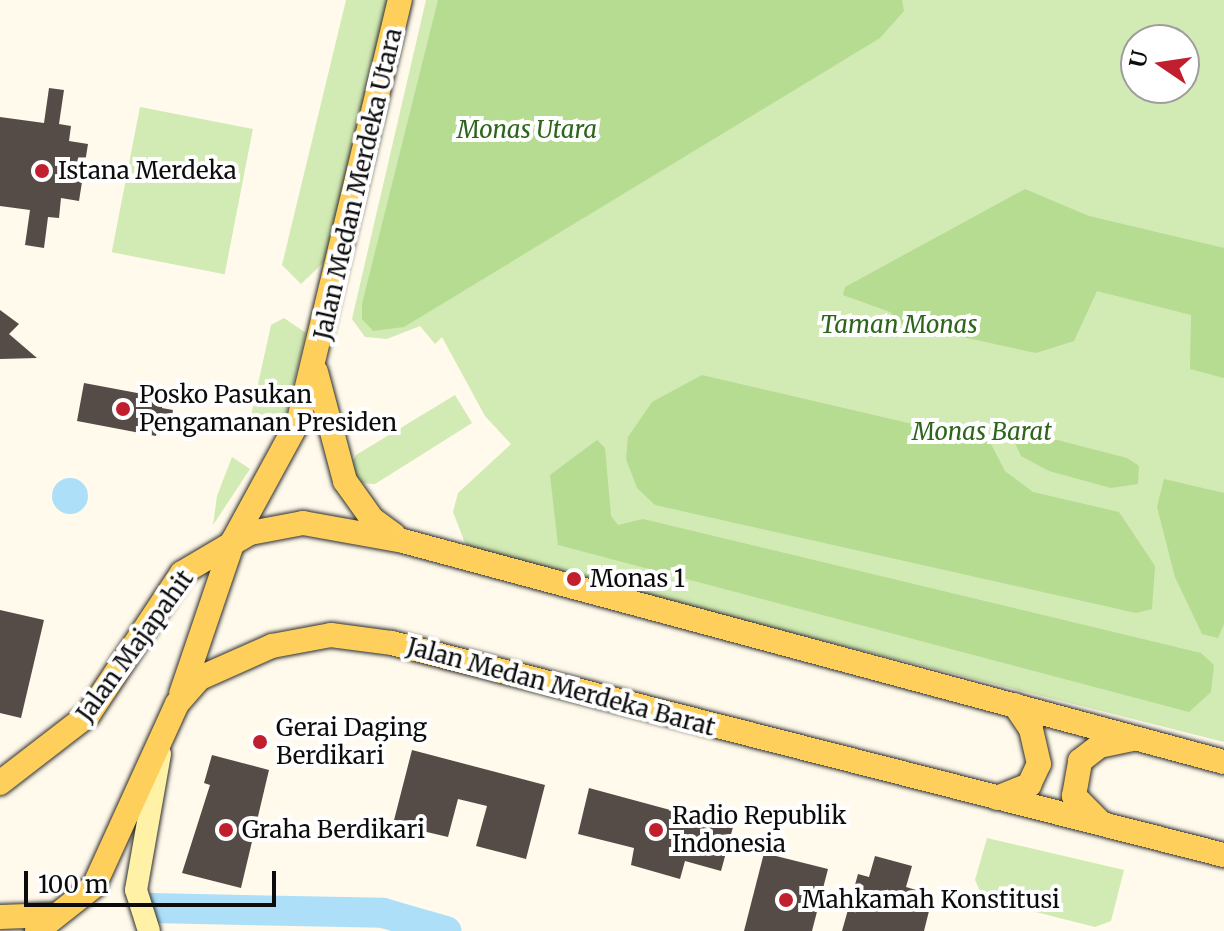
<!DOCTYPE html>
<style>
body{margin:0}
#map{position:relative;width:1224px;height:931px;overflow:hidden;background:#fffaeb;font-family:Merriweather,serif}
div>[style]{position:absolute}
.green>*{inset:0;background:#d2eab3;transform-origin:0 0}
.forest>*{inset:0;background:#b6dc92}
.water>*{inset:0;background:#addff9}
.round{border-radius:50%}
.river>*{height:30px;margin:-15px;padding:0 15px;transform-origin:15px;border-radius:15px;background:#addff9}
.building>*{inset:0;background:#554c48}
.roads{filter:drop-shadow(0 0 2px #2e2e2e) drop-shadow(0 0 2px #2e2e2e)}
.secondary>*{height:22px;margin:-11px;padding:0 11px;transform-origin:11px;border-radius:11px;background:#fff2a6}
.primary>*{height:24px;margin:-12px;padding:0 12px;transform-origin:12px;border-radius:12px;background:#fed05b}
.dots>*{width:22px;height:22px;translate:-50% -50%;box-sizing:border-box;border:4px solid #fff;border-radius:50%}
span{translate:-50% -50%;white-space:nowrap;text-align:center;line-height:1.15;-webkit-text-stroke:8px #fff;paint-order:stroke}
.park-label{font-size:24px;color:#2d651a;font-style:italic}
.poi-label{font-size:24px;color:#0c0c0c}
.left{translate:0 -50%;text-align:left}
.street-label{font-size:24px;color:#0c0c0c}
.north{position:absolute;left:1120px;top:24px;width:80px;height:80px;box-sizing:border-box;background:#fff;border:2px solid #9e9e9e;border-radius:50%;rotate:283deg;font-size:22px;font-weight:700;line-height:32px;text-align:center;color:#0c0c0c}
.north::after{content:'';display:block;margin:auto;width:28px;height:36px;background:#c11f2d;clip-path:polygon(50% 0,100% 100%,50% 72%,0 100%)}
.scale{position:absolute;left:24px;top:871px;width:252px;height:36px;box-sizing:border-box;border:4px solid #0c0c0c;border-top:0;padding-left:10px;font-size:24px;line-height:28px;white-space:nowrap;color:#0c0c0c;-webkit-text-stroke:6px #fff;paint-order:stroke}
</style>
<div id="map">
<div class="green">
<i style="clip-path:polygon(346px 0,388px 0,325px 261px,301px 284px,282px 265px)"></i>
<i style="clip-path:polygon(evenodd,426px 0,1224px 0,1224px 742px,480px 554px,465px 543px,453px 512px,458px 493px,511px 444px,485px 416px,442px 337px,435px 344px,420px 326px,387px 339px,365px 337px,352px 319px,426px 0,1136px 40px,1184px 40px,1184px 88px,1136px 88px,1136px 40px)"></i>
<i style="left:140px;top:107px;width:115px;height:148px;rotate:11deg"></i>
<i style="clip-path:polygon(284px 318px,306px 333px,283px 426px,268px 435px,251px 416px,271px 325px)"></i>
<i style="clip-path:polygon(455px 395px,472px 423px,375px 484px,359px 483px,351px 465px,356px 455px)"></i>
<i style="clip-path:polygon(232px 457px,250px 469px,213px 525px,217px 496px)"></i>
<i style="clip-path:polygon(987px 838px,1124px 870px,1111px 921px,1095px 927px,984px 899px,975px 880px)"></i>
</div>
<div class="forest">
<i style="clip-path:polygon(438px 0,902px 0,904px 11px,880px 38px,404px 327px,373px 331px,362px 319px,362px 304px)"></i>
<i style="clip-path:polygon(1025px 189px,1089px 216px,1224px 248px,1224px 378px,1190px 369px,1191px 315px,1097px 291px,1074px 341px,1036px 353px,902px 324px,890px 312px,843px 295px,845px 287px)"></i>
<i style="clip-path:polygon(702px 375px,990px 442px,1005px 471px,1033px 492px,1119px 512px,1155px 566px,1152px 609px,1136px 613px,655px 505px,637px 488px,626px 459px,628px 437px,652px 402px)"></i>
<i style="clip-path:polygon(1030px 433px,1127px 458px,1139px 466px,1138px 484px,1111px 488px,1049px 471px,1021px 456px,1015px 443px)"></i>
<i style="clip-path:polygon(597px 440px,605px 448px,611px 516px,618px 525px,643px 519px,1201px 653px,1214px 665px,1211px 692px,1189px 712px,558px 545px,550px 475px)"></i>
<i style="clip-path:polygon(1164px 479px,1224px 493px,1224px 624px,1218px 638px,1202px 634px,1175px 577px,1157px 507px)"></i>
</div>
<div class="water">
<i class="round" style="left:52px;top:478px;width:36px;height:36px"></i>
</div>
<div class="river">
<i style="left:151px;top:908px;width:232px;rotate:1.2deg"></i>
<i style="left:383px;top:913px;width:66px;rotate:15.9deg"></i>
</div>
<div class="building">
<i style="clip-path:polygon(49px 88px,64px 90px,59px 124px,71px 126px,69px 141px,88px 144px,79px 201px,61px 198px,59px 218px,48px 217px,44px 248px,25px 245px,30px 210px,0 206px,0 117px,44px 123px)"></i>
<i style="clip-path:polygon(0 310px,19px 324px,9px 334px,37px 358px,0 359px)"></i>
<i style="clip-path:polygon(84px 383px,164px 398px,162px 408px,173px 410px,170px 427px,158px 425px,156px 436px,77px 421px)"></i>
<i style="clip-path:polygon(0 610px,44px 620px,21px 718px,0 713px)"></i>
<i style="clip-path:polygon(412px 750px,545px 785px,526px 859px,476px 846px,487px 806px,458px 799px,448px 837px,393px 824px)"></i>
<i style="clip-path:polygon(212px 755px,269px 770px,241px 888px,182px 873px,210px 785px,204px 783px)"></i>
<i style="clip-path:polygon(589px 788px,733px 827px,721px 871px,685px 861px,680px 879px,631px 865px,634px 848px,578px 834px)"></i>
<i style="clip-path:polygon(764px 853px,828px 869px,812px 931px,744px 931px)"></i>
<i style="clip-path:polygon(875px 856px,912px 866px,906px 887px,933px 895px,924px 931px,842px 931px,858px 874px,869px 877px)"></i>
</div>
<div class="roads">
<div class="secondary">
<i style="left:149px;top:931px;width:43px;rotate:-107.6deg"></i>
<i style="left:136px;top:890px;width:138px;rotate:-80deg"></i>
</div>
<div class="primary">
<i style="left:316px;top:372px;width:113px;rotate:75.1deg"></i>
<i style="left:345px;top:481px;width:47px;rotate:54.6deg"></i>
<i style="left:372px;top:519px;width:27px;rotate:36deg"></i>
<i style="left:181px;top:694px;width:162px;rotate:-71.2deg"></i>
<i style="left:233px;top:541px;width:138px;rotate:-61.4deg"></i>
<i style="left:299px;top:420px;width:432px;rotate:-76.5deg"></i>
<i style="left:0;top:783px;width:111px;rotate:-37.7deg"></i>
<i style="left:88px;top:715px;width:170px;rotate:-56.5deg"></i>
<i style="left:182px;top:573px;width:79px;rotate:-30.5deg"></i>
<i style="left:250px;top:533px;width:54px;rotate:-10.7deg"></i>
<i style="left:303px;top:523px;width:102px;rotate:10.2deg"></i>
<i style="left:403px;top:541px;width:850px;rotate:15.07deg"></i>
<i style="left:997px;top:798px;width:35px;rotate:-22deg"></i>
<i style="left:1029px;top:785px;width:23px;rotate:-65deg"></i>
<i style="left:1039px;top:764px;width:36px;rotate:-103deg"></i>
<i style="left:1031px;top:729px;width:29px;rotate:-124deg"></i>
<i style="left:1100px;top:822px;width:37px;rotate:-135deg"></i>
<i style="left:1074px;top:796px;width:36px;rotate:-80deg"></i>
<i style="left:1080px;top:761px;width:24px;rotate:-38deg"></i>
<i style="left:1099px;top:746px;width:33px;rotate:-12deg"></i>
<i style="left:0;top:917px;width:55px;rotate:-2.1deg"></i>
<i style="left:37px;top:931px;width:73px;rotate:-38.3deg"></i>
<i style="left:94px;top:886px;width:200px;rotate:-65.5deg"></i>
<i style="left:177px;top:704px;width:35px;rotate:-49deg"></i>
<i style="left:200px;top:678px;width:79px;rotate:-24deg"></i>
<i style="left:272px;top:646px;width:60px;rotate:-10.6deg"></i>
<i style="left:331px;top:635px;width:62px;rotate:7.5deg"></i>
<i style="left:392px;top:643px;width:859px;rotate:14.3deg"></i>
</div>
</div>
<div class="dots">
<i style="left:42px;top:171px;background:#c11f2d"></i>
<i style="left:123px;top:409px;background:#c11f2d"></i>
<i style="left:574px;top:579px;background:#c11f2d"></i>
<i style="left:260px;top:742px;background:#c11f2d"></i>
<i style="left:226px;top:830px;background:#c11f2d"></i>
<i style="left:656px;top:830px;background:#c11f2d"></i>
<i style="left:786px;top:900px;background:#c11f2d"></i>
</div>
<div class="park-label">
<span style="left:527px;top:130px">Monas Utara</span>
<span style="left:899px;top:325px">Taman Monas</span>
<span style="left:982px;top:432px">Monas Barat</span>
</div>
<div class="poi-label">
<span class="left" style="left:58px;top:171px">Istana Merdeka</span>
<span class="left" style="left:139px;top:409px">Posko Pasukan<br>Pengamanan Presiden</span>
<span class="left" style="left:590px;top:579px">Monas 1</span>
<span class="left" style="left:276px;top:742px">Gerai Daging<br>Berdikari</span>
<span class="left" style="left:672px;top:830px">Radio Republik<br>Indonesia</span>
<span class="left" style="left:242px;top:830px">Graha Berdikari</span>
<span class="left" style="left:802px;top:900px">Mahkamah Konstitusi</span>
</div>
<div class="street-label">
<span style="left:358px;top:184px;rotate:-77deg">Jalan Medan Merdeka Utara</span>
<span style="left:135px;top:646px;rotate:-54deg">Jalan Majapahit</span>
<span style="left:561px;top:687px;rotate:15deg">Jalan Medan Merdeka Barat</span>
</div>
<div class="north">U</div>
<div class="scale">100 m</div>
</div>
